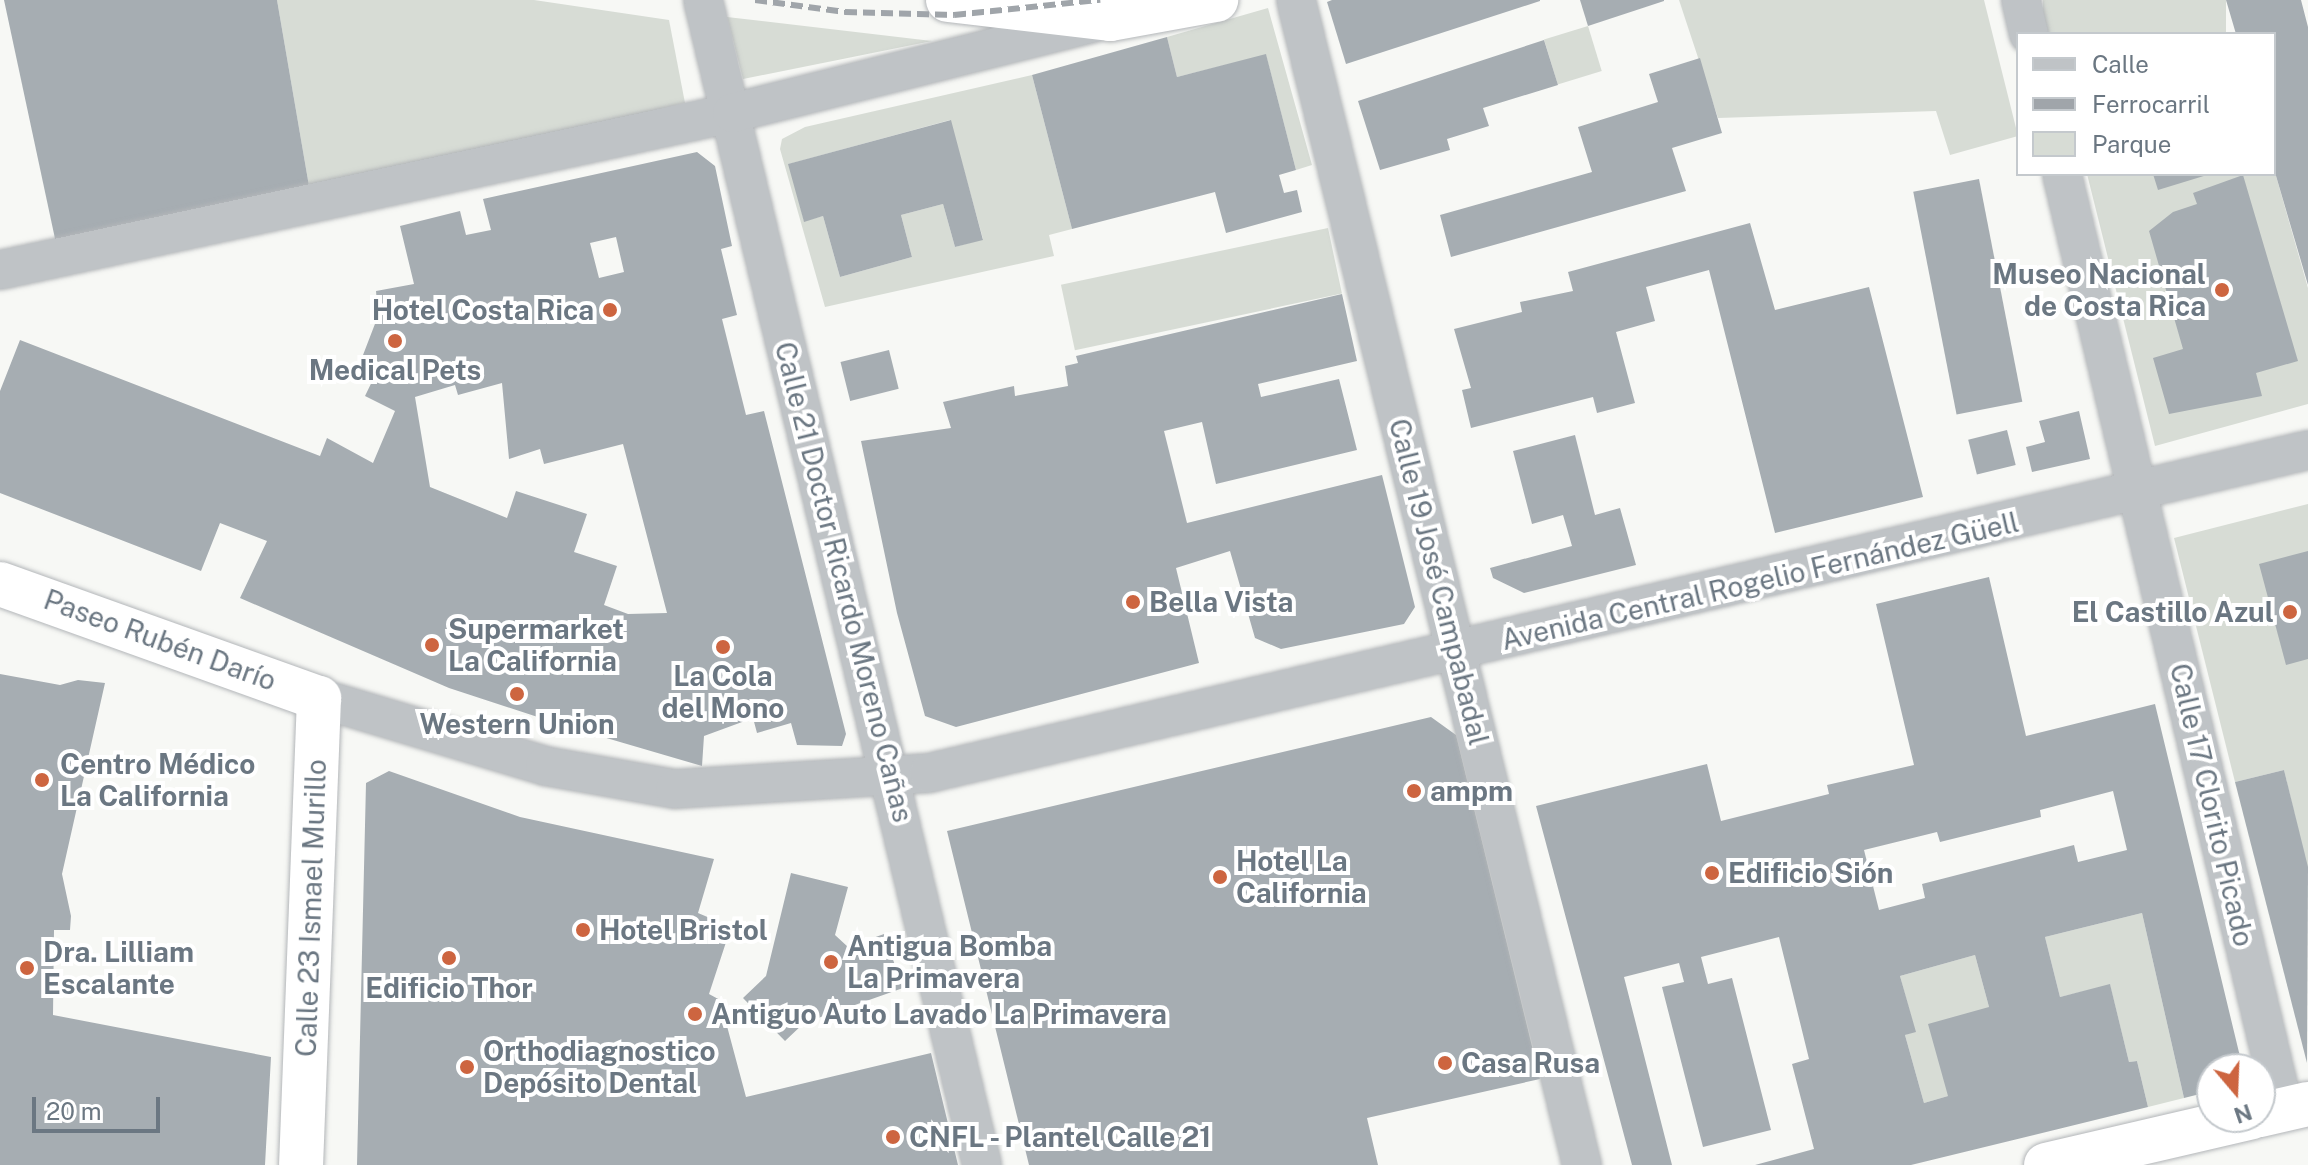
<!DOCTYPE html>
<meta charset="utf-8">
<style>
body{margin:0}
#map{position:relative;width:2308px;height:1165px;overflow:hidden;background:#f7f8f5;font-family:"Public Sans",sans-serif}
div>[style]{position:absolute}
.green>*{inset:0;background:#d7dcd5;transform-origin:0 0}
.building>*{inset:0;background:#a6adb2;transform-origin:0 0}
.roads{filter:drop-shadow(0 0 2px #b3b6b9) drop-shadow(0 0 2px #b3b6b9)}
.street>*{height:38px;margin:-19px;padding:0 19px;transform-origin:19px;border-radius:19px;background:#bfc3c6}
.highway>*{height:44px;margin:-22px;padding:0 22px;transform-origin:22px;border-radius:22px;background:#fff}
.rail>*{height:6px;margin-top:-3px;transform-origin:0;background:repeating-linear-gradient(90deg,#a0a5aa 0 12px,transparent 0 18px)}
.dots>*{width:22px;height:22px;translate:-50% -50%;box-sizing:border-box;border:4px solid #fff;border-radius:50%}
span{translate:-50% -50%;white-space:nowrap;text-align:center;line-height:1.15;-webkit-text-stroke:8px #fff;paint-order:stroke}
.poi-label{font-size:28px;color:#6b7782;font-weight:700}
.right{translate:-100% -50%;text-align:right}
.left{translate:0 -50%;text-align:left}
.street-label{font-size:28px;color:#6b7782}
.legend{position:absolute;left:2016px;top:32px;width:260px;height:144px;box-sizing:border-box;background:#fff;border:2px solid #c4c9cd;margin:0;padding:10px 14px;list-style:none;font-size:24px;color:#6b7782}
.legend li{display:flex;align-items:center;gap:16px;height:40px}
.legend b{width:40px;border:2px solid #c4c9cd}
.north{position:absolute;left:2196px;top:1053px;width:80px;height:80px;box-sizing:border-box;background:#fff;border:2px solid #c4c9cd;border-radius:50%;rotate:161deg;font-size:22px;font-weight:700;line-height:32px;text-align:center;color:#6b7782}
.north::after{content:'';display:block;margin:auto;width:28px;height:36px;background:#cd6540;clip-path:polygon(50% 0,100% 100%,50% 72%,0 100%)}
.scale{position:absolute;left:32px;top:1097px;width:128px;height:36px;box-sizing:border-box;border:4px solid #6b7782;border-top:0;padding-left:10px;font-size:24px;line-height:28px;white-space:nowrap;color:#6b7782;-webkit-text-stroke:6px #fff;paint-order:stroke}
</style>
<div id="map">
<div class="green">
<i style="clip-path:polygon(277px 0,534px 0,669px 20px,685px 103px,310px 192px)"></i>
<i style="clip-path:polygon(1679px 0,1984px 0,2018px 136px,1950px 155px,1936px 111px,1718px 118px)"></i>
<i style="left:2043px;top:0;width:183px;height:35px"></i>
<i style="clip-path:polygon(1268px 8px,1312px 165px,1296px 170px,1266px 55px,1177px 77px,1167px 37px)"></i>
<i style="clip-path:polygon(727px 17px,932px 41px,743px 79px)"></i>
<i style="left:1588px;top:26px;width:47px;height:46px;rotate:73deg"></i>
<i style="clip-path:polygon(evenodd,1032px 75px,1072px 229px,1049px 235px,1054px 256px,825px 307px,780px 149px,782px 139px,805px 127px,1032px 75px,950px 120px,983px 239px,955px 247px,943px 204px,901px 215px,912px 257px,840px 277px,823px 216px,804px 221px,789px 164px,950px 120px)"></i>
<i style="clip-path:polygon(2274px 169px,2308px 288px,2308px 404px,2155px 446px,2087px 174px,2274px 174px)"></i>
<i style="left:1328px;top:228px;width:67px;height:273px;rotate:78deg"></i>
<i style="clip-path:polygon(2308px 504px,2308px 867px,2307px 867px,2284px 770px,2235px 782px,2174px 538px)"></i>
<i style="clip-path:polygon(2142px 913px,2184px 1098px,2148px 1107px,2137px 1061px,2129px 1062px,2110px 985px,2060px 997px,2045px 937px)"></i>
<i style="clip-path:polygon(1975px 955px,1989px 1007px,1948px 1096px,1924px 1103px,1905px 1035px,1915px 1031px,1900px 976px)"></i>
</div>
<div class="building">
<i style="clip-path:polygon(4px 0,277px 0,310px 192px,57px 248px)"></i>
<i style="clip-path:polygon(1332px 0,1540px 0,1540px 1px,1346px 64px,1327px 2px)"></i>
<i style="clip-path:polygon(1580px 0,1664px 0,1664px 1px,1588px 26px)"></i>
<i style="clip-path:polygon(2226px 0,2301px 0,2308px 27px,2308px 285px,2274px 169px,2274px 34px,2236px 34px)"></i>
<i style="clip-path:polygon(1167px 37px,1177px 77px,1266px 54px,1296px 170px,1279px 175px,1284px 193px,1297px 190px,1302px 212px,1226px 233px,1215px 192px,1072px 229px,1032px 75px)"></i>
<i style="clip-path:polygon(1544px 40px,1558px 85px,1483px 108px,1489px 126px,1447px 139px,1450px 150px,1380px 170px,1358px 101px)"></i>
<i style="clip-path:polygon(1700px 58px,1722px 133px,1672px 148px,1686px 191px,1451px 257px,1440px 215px,1592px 172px,1578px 127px,1658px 102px,1649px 74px)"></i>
<i style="clip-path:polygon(951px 120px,983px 240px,955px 247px,943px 204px,901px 215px,912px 257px,840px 277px,823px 216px,804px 222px,788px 164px)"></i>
<i style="clip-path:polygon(evenodd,697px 152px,715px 166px,732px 246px,721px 249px,737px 315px,722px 319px,746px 415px,764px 411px,846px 734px,842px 746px,797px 745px,791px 723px,757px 733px,753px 718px,704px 736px,702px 766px,562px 725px,449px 688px,240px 598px,267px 541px,220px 523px,201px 571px,0 493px,0 391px,20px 340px,320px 456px,327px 438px,373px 463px,395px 411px,365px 396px,381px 363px,363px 355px,378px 316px,376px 291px,414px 284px,400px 226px,460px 211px,466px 235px,491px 230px,483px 199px,697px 152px,616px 237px,624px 272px,599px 278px,590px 243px,616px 237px,697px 152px,502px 383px,509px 459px,540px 449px,544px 464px,623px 444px,667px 613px,628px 614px,604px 605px,617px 566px,574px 552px,587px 514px,516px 491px,507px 518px,430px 487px,415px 397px,455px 385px,458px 395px,502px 383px)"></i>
<i style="clip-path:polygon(2153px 174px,2207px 174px,2207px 175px,2158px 190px)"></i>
<i style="clip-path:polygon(2243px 175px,2298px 361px,2256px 373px,2262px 396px,2169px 414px,2153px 358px,2183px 349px,2149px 231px,2173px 212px,2197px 204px,2193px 193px)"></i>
<i style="left:1979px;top:179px;width:227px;height:67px;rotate:79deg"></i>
<i style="clip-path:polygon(1750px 223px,1775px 310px,1869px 287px,1923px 497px,1775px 533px,1709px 270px,1646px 287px,1655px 321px,1616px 332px,1635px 403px,1597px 413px,1593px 397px,1471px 428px,1462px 390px,1471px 388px,1454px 329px,1522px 312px,1520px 302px,1573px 291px,1568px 272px)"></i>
<i style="clip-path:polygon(1342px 294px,1357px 361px,1258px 384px,1261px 397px,1339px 379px,1357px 450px,1216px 484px,1202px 422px,1164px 431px,1187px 523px,1382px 475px,1415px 607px,1404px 624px,1281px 649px,1255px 638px,1230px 551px,1176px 568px,1199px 663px,956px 727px,925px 716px,897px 613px,861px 441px,951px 428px,943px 402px,1014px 386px,1015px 396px,1068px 386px,1065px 366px,1078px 363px,1076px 356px)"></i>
<i style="left:889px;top:350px;width:40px;height:50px;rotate:76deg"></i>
<i style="clip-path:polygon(2079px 411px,2090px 459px,2032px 472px,2026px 447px,2045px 442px,2039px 421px)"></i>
<i style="left:2007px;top:430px;width:36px;height:40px;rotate:76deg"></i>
<i style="clip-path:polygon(1575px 435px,1595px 515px,1620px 508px,1636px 565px,1524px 593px,1493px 578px,1490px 568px,1572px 546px,1563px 515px,1532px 524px,1513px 451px)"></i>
<i style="clip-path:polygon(2308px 551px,2308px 659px,2286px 665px,2259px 564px)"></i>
<i style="clip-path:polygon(evenodd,1989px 577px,2026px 736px,2155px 704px,2243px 1069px,2212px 1069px,2212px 1091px,2184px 1098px,2142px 913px,2045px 937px,2060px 997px,2110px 984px,2129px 1062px,2137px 1061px,2148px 1107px,1911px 1165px,1755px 1165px,1814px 1149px,1792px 1064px,1809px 1059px,1779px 937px,1701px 957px,1708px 984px,1732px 978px,1771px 1130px,1703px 1147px,1662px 987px,1684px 982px,1679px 963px,1624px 977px,1672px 1165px,1632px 1165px,1536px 806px,1707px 764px,1721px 821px,1829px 794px,1827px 785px,1914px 765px,1876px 604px,1989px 577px,2113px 791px,2127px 850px,2078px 862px,2074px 845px,1922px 884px,1925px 898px,1879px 910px,1864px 850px,1937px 832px,1940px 842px,2041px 817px,2040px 810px,2113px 791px,1989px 577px,1975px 955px,1989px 1007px,1928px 1024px,1948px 1096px,1924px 1103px,1905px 1035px,1916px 1032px,1900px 976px,1975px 955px)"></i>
<i style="clip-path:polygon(0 674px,60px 685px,78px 680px,105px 683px,62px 874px,71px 916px,70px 930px,54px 930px,53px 1015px,271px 1057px,265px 1165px,0 1165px)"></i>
<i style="clip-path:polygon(1431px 717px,1456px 735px,1540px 1079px,1367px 1118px,1378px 1165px,1029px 1165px,947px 831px)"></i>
<i style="clip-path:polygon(2284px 770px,2308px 867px,2307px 1063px,2235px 782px)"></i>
<i style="clip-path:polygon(389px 771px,520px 817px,714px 859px,698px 913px,731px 927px,709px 994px,720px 1000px,746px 1097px,931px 1053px,958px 1165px,357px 1165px,366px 783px)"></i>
<i style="clip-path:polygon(791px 873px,848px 887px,835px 935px,848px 947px,884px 934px,903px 988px,804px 1023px,785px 1041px,743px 998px,766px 976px)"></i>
</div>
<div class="roads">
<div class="street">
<i style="left:703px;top:0;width:1198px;rotate:76.53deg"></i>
<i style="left:1296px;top:0;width:1200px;rotate:76.21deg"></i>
<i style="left:2021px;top:0;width:35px;rotate:77deg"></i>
<i style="left:2062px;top:174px;width:962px;rotate:76.66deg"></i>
<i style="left:0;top:270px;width:749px;rotate:-12.11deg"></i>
<i style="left:732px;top:113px;width:377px;rotate:-14deg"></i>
<i style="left:319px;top:698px;width:236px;rotate:16.7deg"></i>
<i style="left:545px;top:766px;width:132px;rotate:10deg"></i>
<i style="left:675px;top:789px;width:255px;rotate:-3.6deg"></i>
<i style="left:929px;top:773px;width:1416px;rotate:-13.18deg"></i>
</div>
<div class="highway">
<i style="left:948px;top:0;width:163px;rotate:6.7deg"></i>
<i style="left:1110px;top:19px;width:108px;rotate:-10.2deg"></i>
<i style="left:0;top:584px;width:339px;rotate:19.7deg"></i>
<i style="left:319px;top:698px;width:467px;rotate:92.2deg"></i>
<i style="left:2260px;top:1115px;width:49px;rotate:-12.9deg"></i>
<i style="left:2046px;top:1165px;width:212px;rotate:-13.1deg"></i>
</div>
</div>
<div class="rail">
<i style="left:755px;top:0;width:91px;rotate:7.6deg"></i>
<i style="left:845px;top:12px;width:109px;rotate:1.6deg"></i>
<i style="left:954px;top:15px;width:147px;rotate:-5.9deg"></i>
</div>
<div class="dots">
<i style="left:2222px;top:290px;background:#cd6540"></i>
<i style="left:610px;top:310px;background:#cd6540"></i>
<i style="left:395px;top:341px;background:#cd6540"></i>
<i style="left:1133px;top:602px;background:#cd6540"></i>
<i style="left:2290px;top:612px;background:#cd6540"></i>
<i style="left:432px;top:645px;background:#cd6540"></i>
<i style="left:723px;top:647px;background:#cd6540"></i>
<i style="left:517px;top:694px;background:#cd6540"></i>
<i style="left:42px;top:780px;background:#cd6540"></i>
<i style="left:1414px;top:791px;background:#cd6540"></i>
<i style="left:1712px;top:873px;background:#cd6540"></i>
<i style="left:1220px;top:877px;background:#cd6540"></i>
<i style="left:583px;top:930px;background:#cd6540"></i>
<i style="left:449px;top:958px;background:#cd6540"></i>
<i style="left:831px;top:962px;background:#cd6540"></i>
<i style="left:27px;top:968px;background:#cd6540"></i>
<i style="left:695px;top:1014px;background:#cd6540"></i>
<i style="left:1445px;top:1063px;background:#cd6540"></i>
<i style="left:467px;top:1067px;background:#cd6540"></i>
<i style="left:893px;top:1137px;background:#cd6540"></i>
</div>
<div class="poi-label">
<span class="right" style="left:2206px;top:290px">Museo Nacional<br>de Costa Rica</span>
<span class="right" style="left:594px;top:310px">Hotel Costa Rica</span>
<span style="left:395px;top:370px">Medical Pets</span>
<span class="left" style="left:1149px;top:602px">Bella Vista</span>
<span class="right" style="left:2274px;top:612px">El Castillo Azul</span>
<span class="left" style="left:448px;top:645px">Supermarket<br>La California</span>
<span style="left:723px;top:692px">La Cola<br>del Mono</span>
<span style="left:517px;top:724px">Western Union</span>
<span class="left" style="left:60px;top:780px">Centro Médico<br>La California</span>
<span class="left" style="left:1430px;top:791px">ampm</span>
<span class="left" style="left:1236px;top:877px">Hotel La<br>California</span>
<span class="left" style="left:1728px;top:873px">Edificio Sión</span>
<span class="left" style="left:599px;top:930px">Hotel Bristol</span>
<span class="left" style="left:847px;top:962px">Antigua Bomba<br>La Primavera</span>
<span class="left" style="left:43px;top:968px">Dra. Lilliam<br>Escalante</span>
<span style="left:449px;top:988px">Edificio Thor</span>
<span class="left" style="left:711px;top:1014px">Antiguo Auto Lavado La Primavera</span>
<span class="left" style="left:483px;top:1067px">Orthodiagnostico<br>Depósito Dental</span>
<span class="left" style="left:1461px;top:1063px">Casa Rusa</span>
<span class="left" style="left:909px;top:1137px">CNFL - Plantel Calle 21</span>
</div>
<div class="street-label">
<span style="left:1760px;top:581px;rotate:-13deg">Avenida Central Rogelio Fernández Güell</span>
<span style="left:844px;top:582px;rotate:76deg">Calle 21 Doctor Ricardo Moreno Cañas</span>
<span style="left:1439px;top:582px;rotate:76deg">Calle 19 José Campabadal</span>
<span style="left:160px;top:640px;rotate:20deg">Paseo Rubén Darío</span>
<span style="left:2212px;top:805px;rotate:77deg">Calle 17 Clorito Picado</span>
<span style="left:311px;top:908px;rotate:-88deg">Calle 23 Ismael Murillo</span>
</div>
<ul class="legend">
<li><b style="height:10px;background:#bfc3c6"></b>Calle</li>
<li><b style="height:10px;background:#a0a5aa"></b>Ferrocarril</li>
<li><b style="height:22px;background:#d7dcd5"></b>Parque</li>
</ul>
<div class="north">N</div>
<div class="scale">20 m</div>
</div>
